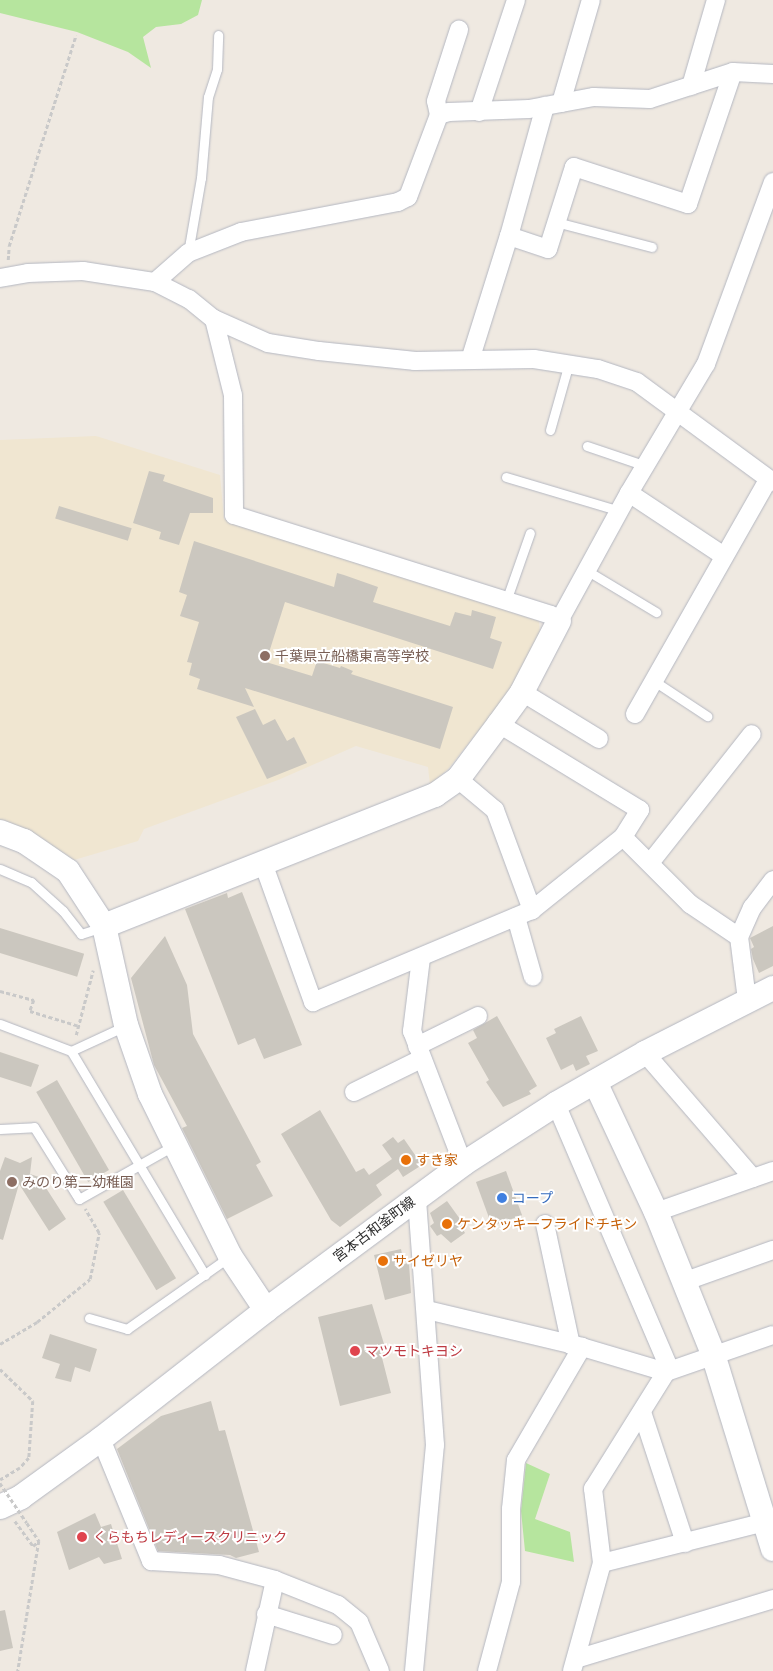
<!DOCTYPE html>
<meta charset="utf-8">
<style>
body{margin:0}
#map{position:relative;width:773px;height:1671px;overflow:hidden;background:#efe9e1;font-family:"Asap Condensed","Noto Sans JP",sans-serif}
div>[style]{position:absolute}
.education>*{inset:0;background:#f0e6d1}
.green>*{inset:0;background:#b6e59e}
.building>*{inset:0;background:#cbc7bf;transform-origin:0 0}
.path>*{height:2.5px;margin-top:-1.25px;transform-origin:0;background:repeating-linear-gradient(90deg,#c9c9c9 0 4px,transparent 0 6.5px)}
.roads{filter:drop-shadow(0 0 1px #b4b7c1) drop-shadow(0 0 1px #b4b7c1)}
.lane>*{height:9px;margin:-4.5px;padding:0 4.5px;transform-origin:4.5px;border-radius:4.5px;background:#fff}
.street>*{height:18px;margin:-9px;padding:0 9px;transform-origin:9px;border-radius:9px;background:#fff}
.secondary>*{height:24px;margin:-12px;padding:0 12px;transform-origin:12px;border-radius:12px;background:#fff}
.path-bridge>*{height:2.5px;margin-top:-1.25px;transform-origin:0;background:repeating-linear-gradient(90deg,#c9c9c9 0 4px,transparent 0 6.5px)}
.dots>*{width:14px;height:14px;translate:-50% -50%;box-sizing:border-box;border:2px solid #fff;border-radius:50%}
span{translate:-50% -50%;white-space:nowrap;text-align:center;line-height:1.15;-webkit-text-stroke:4px #fff;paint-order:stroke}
.education-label{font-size:14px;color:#785e54}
.left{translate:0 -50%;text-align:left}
.food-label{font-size:14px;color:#c56008}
.shop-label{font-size:14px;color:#366cbe}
.street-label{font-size:14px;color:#2e2e2e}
.health-label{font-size:14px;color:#be3a42}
</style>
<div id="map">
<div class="education">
<i style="clip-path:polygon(96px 436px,220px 475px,224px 519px,539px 621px,540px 635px,521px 678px,448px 769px,430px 785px,428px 767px,356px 746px,278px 780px,144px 829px,138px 841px,74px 860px,29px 830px,0 820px,0 440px)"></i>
</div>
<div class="green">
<i style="clip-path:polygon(0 0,202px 0,198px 15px,181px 24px,156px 27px,143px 37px,151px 68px,128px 52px,77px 32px,0 13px)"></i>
<i style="clip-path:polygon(526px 1463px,550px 1474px,535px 1519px,570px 1532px,574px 1562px,525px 1551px,521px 1511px)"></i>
</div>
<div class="building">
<i style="clip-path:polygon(149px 471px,165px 475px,163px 481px,213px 498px,213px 513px,190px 513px,179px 545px,159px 539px,161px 532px,133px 523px)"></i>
<i style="left:59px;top:506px;width:76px;height:13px;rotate:17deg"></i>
<i style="clip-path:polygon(194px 541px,334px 587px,337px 573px,344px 575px,378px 587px,373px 602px,450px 626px,455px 612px,471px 616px,472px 610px,496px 617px,490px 638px,502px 642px,493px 669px,285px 602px,266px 662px,312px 676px,317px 661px,340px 668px,341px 666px,353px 671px,351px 674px,453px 707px,440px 749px,245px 688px,254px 707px,197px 689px,200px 679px,189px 675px,192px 663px,187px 662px,199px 622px,180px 616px,187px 595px,179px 592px)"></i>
<i style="clip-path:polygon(255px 709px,263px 725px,275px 719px,287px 741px,294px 737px,307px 763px,267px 779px,236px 717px)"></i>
<i style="clip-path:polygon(242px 892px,302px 1045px,264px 1059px,255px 1038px,238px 1045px,185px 909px,227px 893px,228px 898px)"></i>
<i style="clip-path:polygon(773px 926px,773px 966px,759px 973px,753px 959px,751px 949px,754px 947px,750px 938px)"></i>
<i style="left:0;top:928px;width:88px;height:24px;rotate:17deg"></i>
<i style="clip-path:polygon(165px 936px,187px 985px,193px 1034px,261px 1162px,256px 1165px,273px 1196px,227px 1219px,182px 1128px,187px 1126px,154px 1065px,131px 978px)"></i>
<i style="clip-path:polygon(497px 1016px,537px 1086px,529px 1091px,531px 1094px,503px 1107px,486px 1082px,489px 1080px,468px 1043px,477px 1038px,473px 1030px)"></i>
<i style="clip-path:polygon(581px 1016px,598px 1051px,586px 1056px,590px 1064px,576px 1071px,573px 1064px,561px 1070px,546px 1038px,556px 1033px,554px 1029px)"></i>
<i style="clip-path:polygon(0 1052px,39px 1065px,31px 1087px,0 1077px)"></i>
<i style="left:57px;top:1080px;width:104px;height:24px;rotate:60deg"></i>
<i style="clip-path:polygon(320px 1110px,356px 1172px,364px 1168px,369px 1175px,392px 1159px,382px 1145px,393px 1137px,398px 1143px,404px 1139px,422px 1165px,403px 1177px,398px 1169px,376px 1185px,382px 1195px,340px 1227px,331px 1220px,281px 1134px)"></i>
<i style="clip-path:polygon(5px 1157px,20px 1163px,32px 1157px,30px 1174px,39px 1177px,66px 1219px,49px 1231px,19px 1184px,3px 1240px,0 1239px,0 1171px)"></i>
<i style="left:506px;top:1171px;width:47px;height:32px;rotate:70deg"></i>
<i style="left:123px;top:1190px;width:103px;height:23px;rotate:59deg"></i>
<i style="clip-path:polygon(447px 1201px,465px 1226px,462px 1228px,465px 1233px,451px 1243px,441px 1234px,437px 1236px,430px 1226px,434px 1223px,430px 1213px)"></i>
<i style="clip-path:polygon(401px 1249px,404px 1264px,409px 1263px,411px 1293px,385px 1300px,374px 1255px)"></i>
<i style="clip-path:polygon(372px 1304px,384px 1344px,379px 1346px,391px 1393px,340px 1406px,318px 1317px)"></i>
<i style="clip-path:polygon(50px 1334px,97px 1349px,90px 1372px,75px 1367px,71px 1382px,55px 1378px,60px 1364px,42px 1358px)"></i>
<i style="clip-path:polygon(211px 1401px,219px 1431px,225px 1430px,259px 1552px,236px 1558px,230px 1555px,158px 1551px,117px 1449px,161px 1416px)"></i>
<i style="clip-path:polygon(95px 1513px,101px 1527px,111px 1524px,122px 1559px,104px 1564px,99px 1557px,69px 1570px,57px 1532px)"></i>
<i style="clip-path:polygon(5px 1610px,13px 1648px,0 1651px,0 1611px)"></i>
</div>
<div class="path">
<i style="left:8px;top:260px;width:14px;rotate:-86deg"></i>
<i style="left:9px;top:246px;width:221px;rotate:-72.4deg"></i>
<i style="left:0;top:991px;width:35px;rotate:15deg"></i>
<i style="left:34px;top:1000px;width:12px;rotate:110deg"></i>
<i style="left:30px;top:1011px;width:51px;rotate:17deg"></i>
<i style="left:76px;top:1035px;width:67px;rotate:-75.3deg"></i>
<i style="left:0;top:1344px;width:43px;rotate:-30.7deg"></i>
<i style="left:37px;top:1322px;width:68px;rotate:-39.1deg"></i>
<i style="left:90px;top:1279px;width:47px;rotate:-78.9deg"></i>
<i style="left:99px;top:1233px;width:28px;rotate:-120deg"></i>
<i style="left:0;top:1369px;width:46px;rotate:44.1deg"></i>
<i style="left:33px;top:1401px;width:57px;rotate:94deg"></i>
<i style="left:29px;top:1458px;width:13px;rotate:132deg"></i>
<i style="left:20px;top:1468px;width:23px;rotate:149deg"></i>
<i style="left:15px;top:1521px;width:31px;rotate:54deg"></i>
<i style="left:33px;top:1546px;width:8px;rotate:-40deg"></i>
<i style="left:39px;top:1541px;width:132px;rotate:99.2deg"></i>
<i style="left:27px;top:1523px;width:22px;rotate:56deg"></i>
</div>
<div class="roads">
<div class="lane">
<i style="left:556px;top:222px;width:99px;rotate:14.6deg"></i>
<i style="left:188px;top:253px;width:76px;rotate:-80.2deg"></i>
<i style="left:201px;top:178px;width:81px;rotate:-85.1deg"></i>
<i style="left:208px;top:97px;width:29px;rotate:-72deg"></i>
<i style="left:217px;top:69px;width:34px;rotate:-88deg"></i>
<i style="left:550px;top:430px;width:70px;rotate:-74.2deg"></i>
<i style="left:587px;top:446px;width:62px;rotate:18.7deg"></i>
<i style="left:506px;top:477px;width:119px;rotate:16.6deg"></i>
<i style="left:586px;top:570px;width:82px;rotate:31deg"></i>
<i style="left:506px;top:601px;width:72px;rotate:-70.6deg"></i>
<i style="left:654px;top:681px;width:64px;rotate:33.4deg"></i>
<i style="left:0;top:869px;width:34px;rotate:23deg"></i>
<i style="left:31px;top:882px;width:43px;rotate:42.2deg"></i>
<i style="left:63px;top:911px;width:29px;rotate:52deg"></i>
<i style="left:81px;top:934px;width:22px;rotate:-18deg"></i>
<i style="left:0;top:1024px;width:76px;rotate:20.8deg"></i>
<i style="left:71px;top:1051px;width:261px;rotate:59.1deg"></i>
<i style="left:71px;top:1051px;width:60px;rotate:-24.8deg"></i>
<i style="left:0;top:1129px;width:34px;rotate:-3deg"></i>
<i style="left:34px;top:1127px;width:85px;rotate:58deg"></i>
<i style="left:79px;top:1199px;width:108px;rotate:-29.4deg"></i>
<i style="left:89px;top:1318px;width:40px;rotate:16deg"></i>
<i style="left:127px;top:1329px;width:125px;rotate:-35.2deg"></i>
</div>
<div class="street">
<i style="left:691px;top:86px;width:90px;rotate:-73.8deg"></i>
<i style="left:561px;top:103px;width:107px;rotate:-73.8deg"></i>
<i style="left:479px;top:112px;width:118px;rotate:-71.7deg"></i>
<i style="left:439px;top:115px;width:14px;rotate:-102deg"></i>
<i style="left:436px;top:101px;width:75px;rotate:-72.1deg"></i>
<i style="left:509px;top:236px;width:135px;rotate:-74.5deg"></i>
<i style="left:0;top:278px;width:28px;rotate:-10deg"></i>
<i style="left:28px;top:273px;width:55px;rotate:-2.1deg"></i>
<i style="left:83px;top:271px;width:73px;rotate:8.7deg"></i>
<i style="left:155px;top:282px;width:38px;rotate:27deg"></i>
<i style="left:189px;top:299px;width:32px;rotate:39deg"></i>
<i style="left:214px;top:319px;width:59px;rotate:24deg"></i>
<i style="left:268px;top:343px;width:52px;rotate:8.9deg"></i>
<i style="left:319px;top:351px;width:97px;rotate:5.9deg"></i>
<i style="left:415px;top:361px;width:119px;rotate:-1deg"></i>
<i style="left:534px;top:359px;width:65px;rotate:8.9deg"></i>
<i style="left:598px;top:369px;width:41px;rotate:18.4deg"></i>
<i style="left:637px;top:382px;width:169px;rotate:36.3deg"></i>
<i style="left:155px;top:282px;width:44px;rotate:-41.3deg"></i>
<i style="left:188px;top:253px;width:57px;rotate:-21.6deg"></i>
<i style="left:241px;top:232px;width:160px;rotate:-10.8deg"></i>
<i style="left:398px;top:202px;width:11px;rotate:-27deg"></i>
<i style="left:408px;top:197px;width:88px;rotate:-69.3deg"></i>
<i style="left:439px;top:115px;width:10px;rotate:-17deg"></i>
<i style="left:449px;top:112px;width:80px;rotate:-2.1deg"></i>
<i style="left:529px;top:109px;width:66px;rotate:-10.5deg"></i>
<i style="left:594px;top:97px;width:56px;rotate:2deg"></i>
<i style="left:650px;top:99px;width:87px;rotate:-18deg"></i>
<i style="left:733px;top:72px;width:40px;rotate:2.9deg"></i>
<i style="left:214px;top:319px;width:78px;rotate:76deg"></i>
<i style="left:233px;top:395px;width:120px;rotate:89.5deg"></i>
<i style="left:234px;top:515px;width:332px;rotate:17.5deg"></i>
<i style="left:551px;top:615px;width:10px;rotate:37deg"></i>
<i style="left:559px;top:621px;width:146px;rotate:-61.3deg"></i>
<i style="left:629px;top:493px;width:150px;rotate:-59.2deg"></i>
<i style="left:706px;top:364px;width:194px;rotate:-69.8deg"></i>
<i style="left:471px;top:357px;width:127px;rotate:-72.6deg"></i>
<i style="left:509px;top:236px;width:41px;rotate:18.4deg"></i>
<i style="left:548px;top:249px;width:86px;rotate:-72.4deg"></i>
<i style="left:574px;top:167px;width:120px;rotate:18deg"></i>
<i style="left:688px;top:204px;width:139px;rotate:-71.2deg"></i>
<i style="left:629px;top:493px;width:114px;rotate:33.6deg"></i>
<i style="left:522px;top:692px;width:90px;rotate:31.4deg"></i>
<i style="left:635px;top:714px;width:269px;rotate:-60.4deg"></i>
<i style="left:458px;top:779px;width:48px;rotate:40deg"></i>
<i style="left:495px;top:810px;width:107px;rotate:69.7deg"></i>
<i style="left:623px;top:837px;width:95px;rotate:45deg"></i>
<i style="left:690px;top:904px;width:59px;rotate:34deg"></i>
<i style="left:263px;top:863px;width:148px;rotate:70.2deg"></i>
<i style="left:313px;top:1002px;width:238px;rotate:-22.8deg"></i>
<i style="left:532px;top:910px;width:117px;rotate:-38.7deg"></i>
<i style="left:623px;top:837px;width:32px;rotate:-58deg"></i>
<i style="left:640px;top:810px;width:165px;rotate:-148.6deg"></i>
<i style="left:650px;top:863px;width:164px;rotate:-51.7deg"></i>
<i style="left:516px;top:917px;width:62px;rotate:74.2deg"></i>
<i style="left:421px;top:958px;width:74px;rotate:97deg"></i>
<i style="left:412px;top:1031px;width:142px;rotate:69deg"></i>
<i style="left:747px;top:1000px;width:64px;rotate:-97.2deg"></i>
<i style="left:739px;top:937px;width:32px;rotate:-66deg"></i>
<i style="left:752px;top:908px;width:35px;rotate:-53deg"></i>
<i style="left:417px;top:1046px;width:68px;rotate:-26.2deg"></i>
<i style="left:645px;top:1053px;width:165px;rotate:49.2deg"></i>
<i style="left:354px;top:1092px;width:75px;rotate:-26.2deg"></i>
<i style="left:556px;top:1104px;width:289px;rotate:66.8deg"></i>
<i style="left:656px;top:1212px;width:124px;rotate:-19.3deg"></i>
<i style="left:545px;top:1224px;width:124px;rotate:77.9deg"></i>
<i style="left:683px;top:1282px;width:96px;rotate:-19.6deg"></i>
<i style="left:427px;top:1310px;width:159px;rotate:13.4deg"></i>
<i style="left:582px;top:1347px;width:88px;rotate:16.6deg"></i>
<i style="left:642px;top:1412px;width:138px;rotate:71.8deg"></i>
<i style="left:101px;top:1439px;width:132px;rotate:67.7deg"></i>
<i style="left:151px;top:1561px;width:68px;rotate:3.4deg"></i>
<i style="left:219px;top:1565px;width:58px;rotate:15deg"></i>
<i style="left:275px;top:1580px;width:68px;rotate:21.6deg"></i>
<i style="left:338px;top:1605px;width:27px;rotate:39deg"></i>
<i style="left:359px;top:1622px;width:53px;rotate:66.8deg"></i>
<i style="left:602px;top:1563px;width:176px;rotate:-14.1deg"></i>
<i style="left:266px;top:1614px;width:70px;rotate:17.4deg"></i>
<i style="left:576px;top:1659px;width:206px;rotate:-16.9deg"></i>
<i style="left:255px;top:1671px;width:93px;rotate:-77.6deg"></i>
<i style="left:414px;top:1671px;width:227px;rotate:-84.7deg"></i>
<i style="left:435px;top:1445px;width:248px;rotate:-94.2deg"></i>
<i style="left:487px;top:1671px;width:92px;rotate:-74.9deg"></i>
<i style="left:511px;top:1582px;width:73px;rotate:-90deg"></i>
<i style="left:511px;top:1509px;width:49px;rotate:-84.2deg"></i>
<i style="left:516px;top:1460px;width:131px;rotate:-59.7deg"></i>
<i style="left:572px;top:1671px;width:112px;rotate:-74.5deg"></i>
<i style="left:602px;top:1563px;width:75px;rotate:-96.9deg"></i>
<i style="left:593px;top:1489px;width:138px;rotate:-58deg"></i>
<i style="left:666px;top:1372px;width:113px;rotate:-19.1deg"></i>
</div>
<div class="secondary">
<i style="left:0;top:832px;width:26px;rotate:21deg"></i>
<i style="left:24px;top:841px;width:53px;rotate:34.3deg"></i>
<i style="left:68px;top:871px;width:66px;rotate:56.8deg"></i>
<i style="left:104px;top:926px;width:101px;rotate:77.5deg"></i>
<i style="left:126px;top:1025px;width:73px;rotate:70.8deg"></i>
<i style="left:150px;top:1094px;width:181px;rotate:63.7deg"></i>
<i style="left:230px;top:1256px;width:65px;rotate:56.3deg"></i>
<i style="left:104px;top:926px;width:356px;rotate:-21.6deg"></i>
<i style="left:435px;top:795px;width:28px;rotate:-35deg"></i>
<i style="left:458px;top:779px;width:69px;rotate:-53.3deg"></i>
<i style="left:499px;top:724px;width:39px;rotate:-54deg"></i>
<i style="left:522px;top:692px;width:80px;rotate:-62.5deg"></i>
<i style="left:595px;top:1082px;width:144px;rotate:64.9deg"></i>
<i style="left:656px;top:1212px;width:153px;rotate:68.1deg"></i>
<i style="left:713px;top:1354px;width:204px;rotate:72.9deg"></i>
<i style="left:0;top:1507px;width:23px;rotate:-25deg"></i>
<i style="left:21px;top:1497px;width:99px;rotate:-35.9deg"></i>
<i style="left:101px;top:1439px;width:209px;rotate:-38deg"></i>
<i style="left:266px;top:1310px;width:245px;rotate:-36.5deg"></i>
<i style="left:463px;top:1164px;width:111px;rotate:-32.8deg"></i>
<i style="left:556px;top:1104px;width:103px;rotate:-29.8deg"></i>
<i style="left:645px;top:1053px;width:144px;rotate:-26.9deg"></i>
</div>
</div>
<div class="path-bridge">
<i style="left:0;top:1483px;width:48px;rotate:56deg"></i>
</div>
<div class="dots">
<i style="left:265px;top:656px;background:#8d6e63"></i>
<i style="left:406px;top:1160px;background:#e8710a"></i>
<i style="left:12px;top:1182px;background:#8d6e63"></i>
<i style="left:502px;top:1198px;background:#3f7fe0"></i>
<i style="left:447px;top:1224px;background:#e8710a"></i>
<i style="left:383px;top:1261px;background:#e8710a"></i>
<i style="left:355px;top:1351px;background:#e0444e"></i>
<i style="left:82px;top:1537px;background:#e0444e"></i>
</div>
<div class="education-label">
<span class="left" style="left:275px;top:656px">千葉県立船橋東高等学校</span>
<span class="left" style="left:22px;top:1182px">みのり第二幼稚園</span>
</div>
<div class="food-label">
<span class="left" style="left:416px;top:1160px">すき家</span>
<span class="left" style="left:457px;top:1224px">ケンタッキーフライドチキン</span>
<span class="left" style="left:393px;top:1261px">サイゼリヤ</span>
</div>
<div class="shop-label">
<span class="left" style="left:512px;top:1198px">コープ</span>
</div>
<div class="street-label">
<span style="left:374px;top:1229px;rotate:-37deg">宮本古和釜町線</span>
</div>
<div class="health-label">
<span class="left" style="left:365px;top:1351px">マツモトキヨシ</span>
<span class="left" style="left:93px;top:1537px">くらもちレディースクリニック</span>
</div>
</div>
